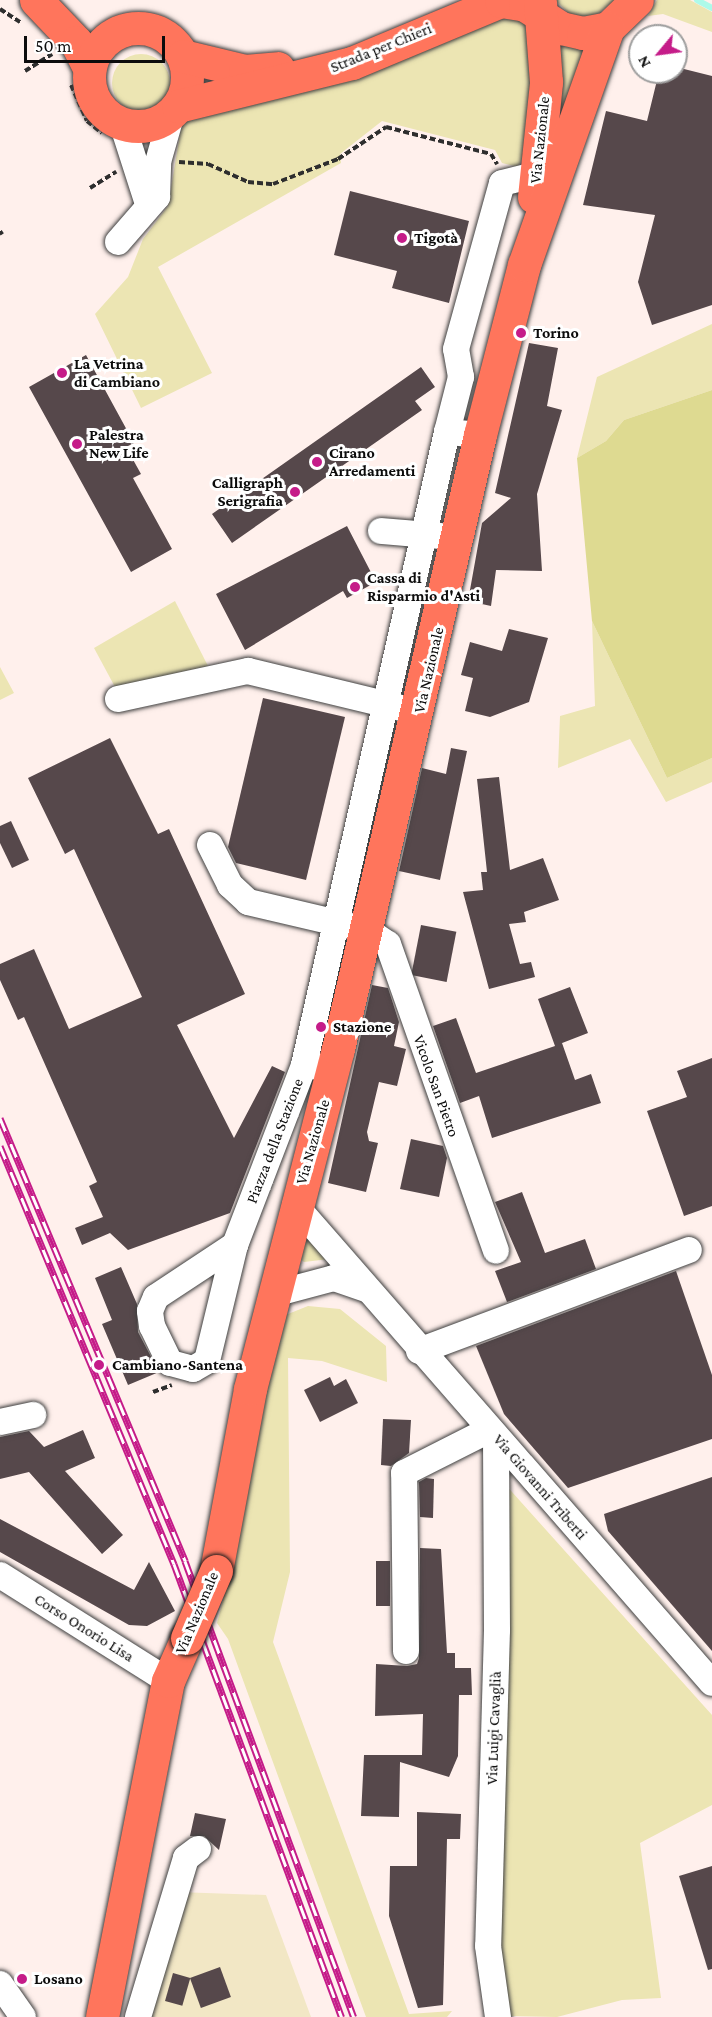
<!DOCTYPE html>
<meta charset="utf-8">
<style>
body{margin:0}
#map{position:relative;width:712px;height:2017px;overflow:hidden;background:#fff0ec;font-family:"Crimson Pro",serif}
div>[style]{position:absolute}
.green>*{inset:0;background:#ece5b3}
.round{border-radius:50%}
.forest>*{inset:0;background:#deda91}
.pitch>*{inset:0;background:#f2e7c5}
.stream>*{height:6px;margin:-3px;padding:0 3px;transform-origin:3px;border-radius:3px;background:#adfae9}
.building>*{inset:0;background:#56484b;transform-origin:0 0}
.path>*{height:4px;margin-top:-2px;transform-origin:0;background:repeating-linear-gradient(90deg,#2e2e2e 0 6px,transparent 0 9px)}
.roads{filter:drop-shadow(0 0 2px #3f3f3f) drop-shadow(0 0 2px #3f3f3f)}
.minor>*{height:26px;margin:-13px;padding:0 13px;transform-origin:13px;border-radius:13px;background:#fff}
.major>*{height:33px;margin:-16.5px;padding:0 16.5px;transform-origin:16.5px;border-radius:16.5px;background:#ff755c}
.major>.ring{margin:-16.5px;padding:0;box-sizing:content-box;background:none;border:33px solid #ff755c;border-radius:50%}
.rail>*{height:7px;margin-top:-3.5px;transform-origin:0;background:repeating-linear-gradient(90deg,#fff 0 14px,#c51c89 0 28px);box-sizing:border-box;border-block:2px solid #c51c89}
.bridges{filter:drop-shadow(0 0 2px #1d1d1d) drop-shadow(0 0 2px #1d1d1d)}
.major-bridge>*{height:33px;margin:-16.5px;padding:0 16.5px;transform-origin:16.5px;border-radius:16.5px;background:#ff755c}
.dots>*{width:16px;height:16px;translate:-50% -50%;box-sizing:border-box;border:3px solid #fff;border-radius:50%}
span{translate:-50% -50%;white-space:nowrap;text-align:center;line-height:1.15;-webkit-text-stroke:6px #fff;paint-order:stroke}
.street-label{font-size:16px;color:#0c0c0c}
.poi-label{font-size:16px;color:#0c0c0c;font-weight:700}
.left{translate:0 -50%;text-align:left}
.right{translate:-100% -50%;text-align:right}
.north{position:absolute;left:628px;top:24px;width:60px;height:60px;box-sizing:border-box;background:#fff;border:2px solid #9e9e9e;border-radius:50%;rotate:241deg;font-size:16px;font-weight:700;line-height:24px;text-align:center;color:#0c0c0c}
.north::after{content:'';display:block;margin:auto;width:21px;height:27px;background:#c51c89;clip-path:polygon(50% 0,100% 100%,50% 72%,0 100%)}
.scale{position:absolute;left:24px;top:36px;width:141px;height:27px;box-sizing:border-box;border:3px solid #0c0c0c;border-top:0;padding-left:8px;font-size:18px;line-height:21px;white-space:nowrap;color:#0c0c0c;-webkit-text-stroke:4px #fff;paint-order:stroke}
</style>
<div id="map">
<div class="green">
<i style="clip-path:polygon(555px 0,615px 0,594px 17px,572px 16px)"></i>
<i style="clip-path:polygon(657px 0,690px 0,712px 12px,712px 32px,663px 14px,648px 16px)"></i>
<i style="clip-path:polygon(506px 10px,525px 19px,534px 34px,529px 145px,518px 167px,502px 163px,495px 150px,382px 121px,340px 154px,341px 163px,158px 267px,212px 373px,141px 408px,95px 314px,128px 277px,143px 239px,168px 206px,182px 122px)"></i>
<i style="clip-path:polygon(557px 41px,585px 47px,559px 137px)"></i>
<i class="round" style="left:112px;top:54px;width:58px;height:58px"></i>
<i style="clip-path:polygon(712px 324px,712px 390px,624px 420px,606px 441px,577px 458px,597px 377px)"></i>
<i style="clip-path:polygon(175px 601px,208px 666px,115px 687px,94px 648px)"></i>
<i style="clip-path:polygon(592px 621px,667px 778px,712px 758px,712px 782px,666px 802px,630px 739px,558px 768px,560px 716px,595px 706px)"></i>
<i style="clip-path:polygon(0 667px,14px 693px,0 700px)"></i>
<i style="clip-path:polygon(308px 1238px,329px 1259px,304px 1262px,296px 1255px,299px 1240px)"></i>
<i style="clip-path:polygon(308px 1306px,340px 1309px,386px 1346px,387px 1382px,322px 1361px,288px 1358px,290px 1572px,273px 1642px,409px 2014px,452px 2011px,447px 2017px,366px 2017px,228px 1639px,217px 1623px,236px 1551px,273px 1344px,283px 1316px)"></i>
<i style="clip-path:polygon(503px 1482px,712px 1715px,712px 1805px,640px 1843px,661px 1998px,622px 2000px,557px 2017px,507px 2016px,496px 1924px)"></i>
</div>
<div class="forest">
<i style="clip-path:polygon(712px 390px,712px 758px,667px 778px,592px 621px,577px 458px,606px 441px,624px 420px)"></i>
</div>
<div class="pitch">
<i style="clip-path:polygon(177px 1892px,266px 1895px,311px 2017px,146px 2017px)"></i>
</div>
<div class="stream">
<i style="left:697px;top:0;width:17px;rotate:28deg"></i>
</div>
<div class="building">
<i style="clip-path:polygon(676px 67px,712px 76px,712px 305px,652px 325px,638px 282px,655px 215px,583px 205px,606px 111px,647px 121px,659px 72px,676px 72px)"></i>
<i style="clip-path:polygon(350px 191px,469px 221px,449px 303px,392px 288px,397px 271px,334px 255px)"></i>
<i style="clip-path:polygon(529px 343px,558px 348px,547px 406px,562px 410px,537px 494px,542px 571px,496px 570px,491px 606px,468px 601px,482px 523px,511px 498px,495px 493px)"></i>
<i style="clip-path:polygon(86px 355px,134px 443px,126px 447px,141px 474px,133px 478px,172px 549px,131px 572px,29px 387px)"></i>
<i style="clip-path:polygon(421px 367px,435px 387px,415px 401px,422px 410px,232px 543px,212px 514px)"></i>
<i style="clip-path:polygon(347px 526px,376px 582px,347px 598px,343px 591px,245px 650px,216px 594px)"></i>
<i style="clip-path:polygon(509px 629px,548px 638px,529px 702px,490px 717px,465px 711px,473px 678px,461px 675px,470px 642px,502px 651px)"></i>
<i style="clip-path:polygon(263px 698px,345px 717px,306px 880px,236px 863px,228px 847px)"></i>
<i style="clip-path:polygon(110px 738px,158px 834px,169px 829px,245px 994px,177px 1025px,234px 1138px,272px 1066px,285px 1072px,230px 1213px,128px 1250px,110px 1233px,82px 1245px,75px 1228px,103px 1217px,89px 1186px,97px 1182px,24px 1017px,18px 1020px,0 980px,0 964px,34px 949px,69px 1029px,142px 997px,74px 849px,65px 854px,28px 778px)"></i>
<i style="clip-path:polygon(451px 748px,467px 751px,440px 880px,399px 871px,422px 768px,446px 774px)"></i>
<i style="clip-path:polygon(499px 777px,510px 870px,543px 858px,559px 900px,524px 912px,526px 922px,509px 924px,520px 964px,531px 962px,535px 977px,489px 989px,463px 892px,483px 890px,481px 872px,487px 872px,477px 779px)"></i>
<i style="clip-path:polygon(11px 821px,29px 860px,12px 868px,0 843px,0 826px)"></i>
<i style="left:421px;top:925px;width:36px;height:51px;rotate:11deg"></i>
<i style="clip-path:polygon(372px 985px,388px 988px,399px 1022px,394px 1046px,406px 1049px,397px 1086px,379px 1082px,367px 1132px,369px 1141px,378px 1143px,366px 1192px,328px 1183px)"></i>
<i style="clip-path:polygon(570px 987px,588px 1033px,557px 1045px,562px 1043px,575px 1080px,591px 1074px,601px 1103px,492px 1138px,479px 1096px,460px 1103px,433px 1026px,456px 1018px,476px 1073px,555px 1046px,538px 999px)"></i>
<i style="clip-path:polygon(712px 1058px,712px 1206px,684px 1216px,647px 1111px,687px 1097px,677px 1071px)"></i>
<i style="clip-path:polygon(411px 1139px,443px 1146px,447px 1158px,439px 1197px,400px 1189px)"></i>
<i style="clip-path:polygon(522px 1192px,545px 1253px,585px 1239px,596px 1269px,507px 1302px,495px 1271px,521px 1262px,495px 1202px)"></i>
<i style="clip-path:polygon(121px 1267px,137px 1304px,138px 1332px,159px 1372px,128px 1385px,102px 1324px,112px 1320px,95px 1278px)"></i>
<i style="clip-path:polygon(676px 1271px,712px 1375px,712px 1439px,568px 1488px,504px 1414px,476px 1346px)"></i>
<i style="clip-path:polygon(330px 1377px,334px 1386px,346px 1379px,358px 1403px,320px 1422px,304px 1390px)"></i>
<i style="clip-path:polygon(383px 1419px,411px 1420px,409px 1453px,391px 1466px,381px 1465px)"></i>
<i style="clip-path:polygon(83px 1430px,95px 1458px,65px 1471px,123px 1535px,102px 1554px,29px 1472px,0 1479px,0 1437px,29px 1431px,44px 1447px)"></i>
<i style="clip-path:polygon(712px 1477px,712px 1651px,608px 1531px,604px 1514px)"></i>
<i style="clip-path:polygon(426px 1478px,434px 1479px,433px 1518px,420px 1517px,419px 1482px)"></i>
<i style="clip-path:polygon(0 1519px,134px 1590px,149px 1562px,175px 1611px,147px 1626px,129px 1625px,0 1552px)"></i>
<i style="clip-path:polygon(420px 1548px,441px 1549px,447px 1653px,455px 1653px,455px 1668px,471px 1668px,472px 1695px,459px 1695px,458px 1756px,449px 1777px,400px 1762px,399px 1817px,361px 1816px,364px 1755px,422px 1755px,423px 1714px,375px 1716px,376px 1664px,407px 1666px,417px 1664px,419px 1658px)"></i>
<i style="left:376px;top:1561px;width:14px;height:45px"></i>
<i style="clip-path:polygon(417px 1812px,461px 1814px,460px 1839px,447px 1839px,443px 2005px,418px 2008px,389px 1916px,390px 1866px,417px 1866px)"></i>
<i style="clip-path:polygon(195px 1813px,226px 1819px,219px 1850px,204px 1836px,190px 1836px)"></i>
<i style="clip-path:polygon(712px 1866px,712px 1969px,708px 1970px,679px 1876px)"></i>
<i style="left:220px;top:1967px;width:32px;height:32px;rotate:70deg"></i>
<i style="left:173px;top:1973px;width:18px;height:29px;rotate:16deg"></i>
</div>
<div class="path">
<i style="left:0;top:9px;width:24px;rotate:33deg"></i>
<i style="left:25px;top:71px;width:32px;rotate:-32deg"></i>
<i style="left:71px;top:85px;width:39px;rotate:66deg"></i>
<i style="left:87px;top:121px;width:19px;rotate:39deg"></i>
<i style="left:179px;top:162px;width:29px;rotate:4deg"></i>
<i style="left:208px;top:164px;width:44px;rotate:24.2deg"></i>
<i style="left:248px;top:182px;width:25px;rotate:5deg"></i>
<i style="left:273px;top:184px;width:70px;rotate:-21deg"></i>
<i style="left:338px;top:159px;width:58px;rotate:-33.7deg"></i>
<i style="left:386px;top:127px;width:108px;rotate:14.4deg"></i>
<i style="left:491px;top:154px;width:12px;rotate:59deg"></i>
<i style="left:90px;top:188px;width:31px;rotate:-32deg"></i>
<i style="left:0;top:231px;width:4px;rotate:56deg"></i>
<i style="left:153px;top:1392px;width:20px;rotate:-20deg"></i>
</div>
<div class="roads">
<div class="minor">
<i style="left:122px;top:123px;width:82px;rotate:72.2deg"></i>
<i style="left:118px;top:242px;width:60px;rotate:-49.1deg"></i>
<i style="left:157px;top:197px;width:35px;rotate:-88deg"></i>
<i style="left:158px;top:162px;width:51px;rotate:-74.1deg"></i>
<i style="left:447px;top:432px;width:57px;rotate:-75.7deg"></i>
<i style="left:461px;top:377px;width:28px;rotate:-100deg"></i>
<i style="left:456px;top:349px;width:172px;rotate:-74.5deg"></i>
<i style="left:502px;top:183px;width:36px;rotate:-14deg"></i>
<i style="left:381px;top:531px;width:59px;rotate:4.8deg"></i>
<i style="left:118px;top:699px;width:133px;rotate:-12.2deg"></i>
<i style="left:248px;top:671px;width:157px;rotate:13.6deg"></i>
<i style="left:210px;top:845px;width:45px;rotate:63.4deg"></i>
<i style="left:230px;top:885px;width:25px;rotate:43deg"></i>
<i style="left:248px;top:902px;width:122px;rotate:13.2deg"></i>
<i style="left:367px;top:930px;width:25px;rotate:34deg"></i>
<i style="left:388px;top:944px;width:325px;rotate:70.6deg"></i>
<i style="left:304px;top:1065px;width:649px;rotate:-77.27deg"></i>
<i style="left:447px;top:432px;width:33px;rotate:5deg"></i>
<i style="left:295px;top:1205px;width:634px;rotate:48.9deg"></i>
<i style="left:235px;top:1245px;width:119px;rotate:103.6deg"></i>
<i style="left:207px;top:1361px;width:16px;rotate:150deg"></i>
<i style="left:193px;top:1369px;width:24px;rotate:-165deg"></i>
<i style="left:170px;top:1363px;width:41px;rotate:-115.9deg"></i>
<i style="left:152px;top:1326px;width:15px;rotate:-98deg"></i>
<i style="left:150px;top:1311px;width:15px;rotate:-67deg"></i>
<i style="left:156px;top:1297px;width:95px;rotate:-33.4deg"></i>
<i style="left:235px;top:1245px;width:193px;rotate:-69deg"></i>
<i style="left:304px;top:1065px;width:17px;rotate:7deg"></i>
<i style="left:274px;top:1294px;width:62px;rotate:-14.9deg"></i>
<i style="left:334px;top:1278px;width:36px;rotate:19deg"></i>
<i style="left:419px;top:1351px;width:288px;rotate:-20.5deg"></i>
<i style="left:0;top:1422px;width:34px;rotate:-12deg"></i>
<i style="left:496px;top:1438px;width:192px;rotate:89.7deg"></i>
<i style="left:497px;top:1630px;width:316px;rotate:91.6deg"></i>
<i style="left:488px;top:1946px;width:72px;rotate:82deg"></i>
<i style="left:0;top:1575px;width:199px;rotate:32.2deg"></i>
<i style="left:406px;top:1651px;width:178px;rotate:-90.6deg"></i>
<i style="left:404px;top:1473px;width:95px;rotate:-26.8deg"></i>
<i style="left:0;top:1984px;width:40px;rotate:55.1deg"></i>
<i style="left:138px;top:2017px;width:166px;rotate:-73.2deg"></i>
<i style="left:186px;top:1858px;width:15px;rotate:-37deg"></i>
</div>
<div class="major">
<i style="left:36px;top:0;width:58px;rotate:46.4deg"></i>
<i style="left:76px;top:42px;width:30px;rotate:63deg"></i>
<i class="ring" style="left:89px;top:28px;width:65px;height:65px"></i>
<i style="left:183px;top:56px;width:64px;rotate:13.6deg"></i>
<i style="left:245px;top:71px;width:33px;rotate:-5deg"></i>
<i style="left:178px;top:106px;width:179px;rotate:-13.9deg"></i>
<i style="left:352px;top:63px;width:161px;rotate:-22.6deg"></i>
<i style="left:501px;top:1px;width:24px;rotate:9deg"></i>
<i style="left:525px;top:5px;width:43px;rotate:32.6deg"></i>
<i style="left:561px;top:28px;width:23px;rotate:13deg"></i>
<i style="left:583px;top:33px;width:25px;rotate:-11deg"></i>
<i style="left:608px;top:28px;width:40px;rotate:-44deg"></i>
<i style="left:534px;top:197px;width:116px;rotate:-84deg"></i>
<i style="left:546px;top:82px;width:80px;rotate:-94.3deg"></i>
<i style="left:216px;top:1571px;width:185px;rotate:-79.4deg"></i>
<i style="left:250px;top:1389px;width:351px;rotate:-75.5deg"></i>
<i style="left:338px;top:1049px;width:630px;rotate:-76.98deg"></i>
<i style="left:480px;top:435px;width:176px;rotate:-75.5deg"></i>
<i style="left:524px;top:265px;width:251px;rotate:-70.5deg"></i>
<i style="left:102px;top:2017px;width:342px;rotate:-78.9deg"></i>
<i style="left:168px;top:1681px;width:47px;rotate:-66.2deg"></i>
</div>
</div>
<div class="rail">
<i style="left:0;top:1118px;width:480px;rotate:67.3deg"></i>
<i style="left:185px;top:1561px;width:486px;rotate:69.7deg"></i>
<i style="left:0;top:1146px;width:453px;rotate:67.4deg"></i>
<i style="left:174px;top:1564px;width:483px;rotate:69.7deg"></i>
</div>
<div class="bridges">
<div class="major-bridge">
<i style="left:187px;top:1638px;width:73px;rotate:-66.6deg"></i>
</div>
</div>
<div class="dots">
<i style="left:402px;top:238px;background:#c51c89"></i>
<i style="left:521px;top:333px;background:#c51c89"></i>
<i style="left:62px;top:373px;background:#c51c89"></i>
<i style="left:77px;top:444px;background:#c51c89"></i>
<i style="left:317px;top:462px;background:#c51c89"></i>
<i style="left:295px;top:492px;background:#c51c89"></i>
<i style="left:355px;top:587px;background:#c51c89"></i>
<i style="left:321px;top:1027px;background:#c51c89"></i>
<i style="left:99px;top:1365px;background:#c51c89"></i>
<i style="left:22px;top:1979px;background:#c51c89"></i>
</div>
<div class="street-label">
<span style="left:381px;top:48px;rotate:-22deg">Strada per Chieri</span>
<span style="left:540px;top:140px;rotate:-84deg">Via Nazionale</span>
<span style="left:429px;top:670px;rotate:-77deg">Via Nazionale</span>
<span style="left:436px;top:1086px;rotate:70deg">Vicolo San Pietro</span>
<span style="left:275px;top:1141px;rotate:-69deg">Piazza della Stazione</span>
<span style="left:313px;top:1142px;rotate:-74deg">Via Nazionale</span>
<span style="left:540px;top:1487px;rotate:49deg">Via Giovanni Triberti</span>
<span style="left:197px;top:1613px;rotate:-67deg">Via Nazionale</span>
<span style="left:84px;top:1628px;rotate:32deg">Corso Onorio Lisa</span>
<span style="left:494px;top:1728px;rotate:-88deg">Via Luigi Cavaglià</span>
</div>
<div class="poi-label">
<span class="left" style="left:414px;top:238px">Tigotà</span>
<span class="left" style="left:533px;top:333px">Torino</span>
<span class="left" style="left:74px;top:373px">La Vetrina<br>di Cambiano</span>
<span class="left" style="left:89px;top:444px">Palestra<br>New Life</span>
<span class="left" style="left:329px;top:462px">Cirano<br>Arredamenti</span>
<span class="right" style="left:283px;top:492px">Calligraph<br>Serigrafia</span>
<span class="left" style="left:367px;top:587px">Cassa di<br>Risparmio d'Asti</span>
<span class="left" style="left:333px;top:1027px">Stazione</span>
<span class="left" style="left:112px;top:1365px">Cambiano-Santena</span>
<span class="left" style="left:34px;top:1979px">Losano</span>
</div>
<div class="north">N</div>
<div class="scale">50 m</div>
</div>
